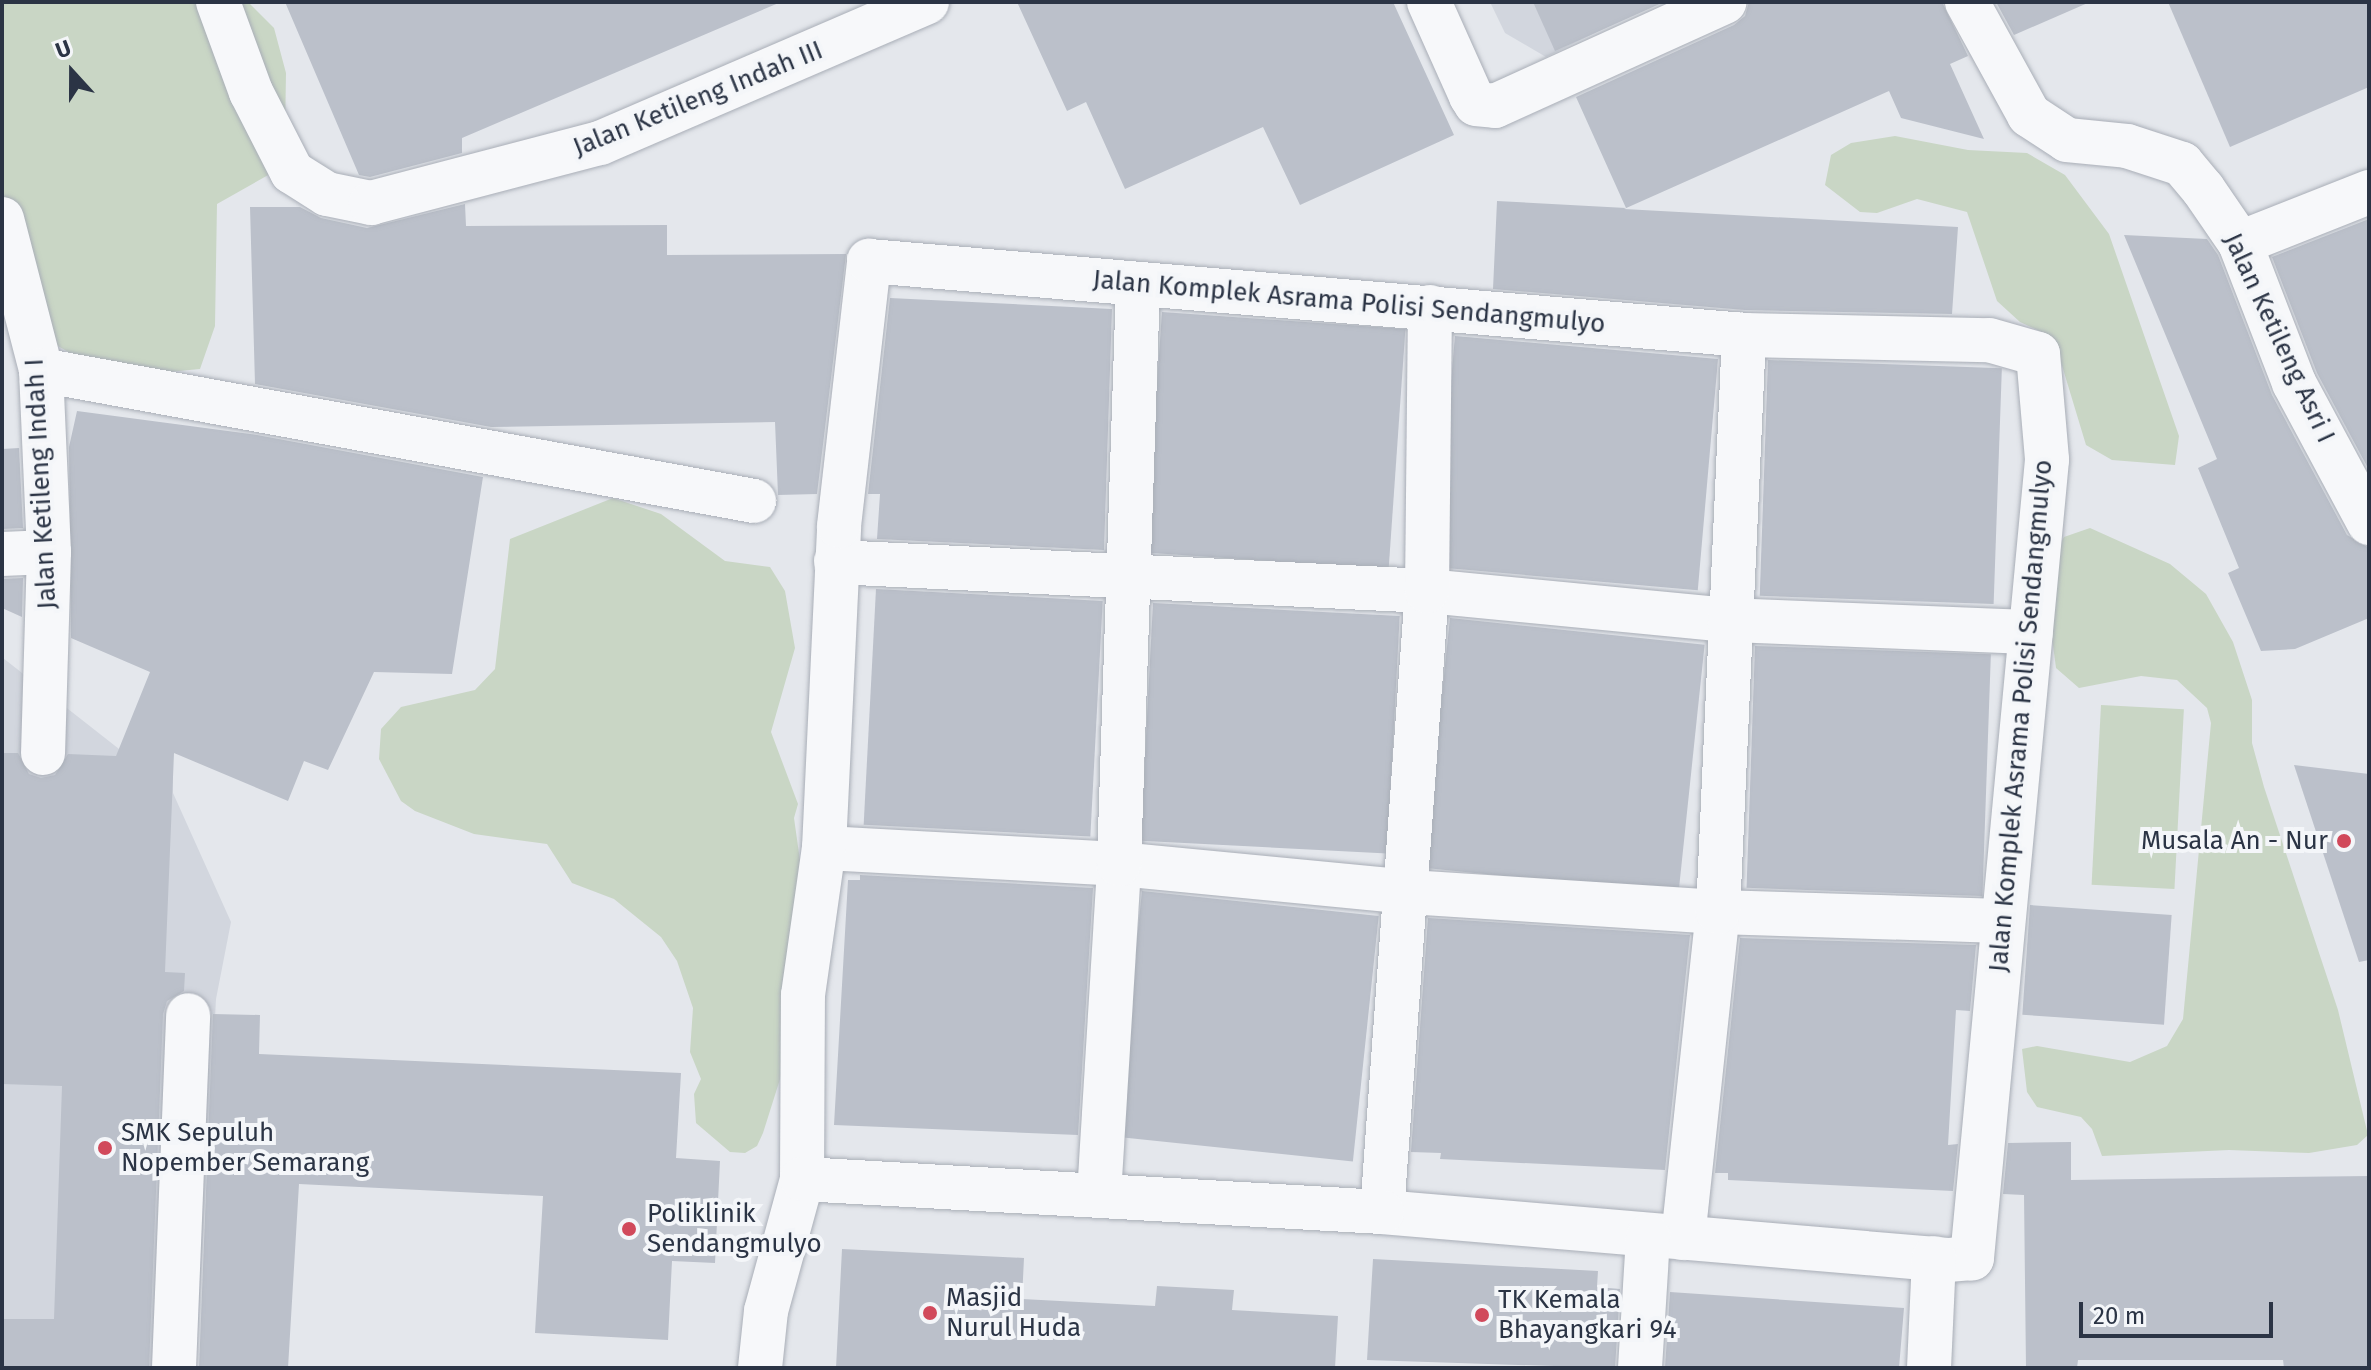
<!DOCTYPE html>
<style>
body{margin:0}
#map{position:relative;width:2371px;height:1370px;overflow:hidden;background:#e4e7ec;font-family:"Fira Sans",sans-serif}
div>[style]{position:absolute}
.built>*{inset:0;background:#d2d6de}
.green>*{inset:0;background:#c9d6c5;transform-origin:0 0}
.building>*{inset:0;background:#bbc0ca;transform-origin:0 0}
.roads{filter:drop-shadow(0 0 2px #a9aeb7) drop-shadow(0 0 2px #a9aeb7)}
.street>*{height:44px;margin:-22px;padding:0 22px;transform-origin:22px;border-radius:22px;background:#f7f8fa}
.dots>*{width:22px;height:22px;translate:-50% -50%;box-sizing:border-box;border:4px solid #f4f6f9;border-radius:50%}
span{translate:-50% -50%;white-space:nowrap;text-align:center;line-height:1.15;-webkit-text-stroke:8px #f4f6f9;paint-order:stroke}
.street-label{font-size:26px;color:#2b3445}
.poi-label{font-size:26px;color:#2b3445}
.right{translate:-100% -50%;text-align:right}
.left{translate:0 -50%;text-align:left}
.frame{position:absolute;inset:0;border:4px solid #2b3445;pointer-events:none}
.north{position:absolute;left:32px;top:32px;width:80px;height:80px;-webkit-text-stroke:6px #f4f6f9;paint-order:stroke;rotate:339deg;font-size:22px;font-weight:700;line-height:32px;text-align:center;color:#2b3445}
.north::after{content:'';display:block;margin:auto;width:28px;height:36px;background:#2b3445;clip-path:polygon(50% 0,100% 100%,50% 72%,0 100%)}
.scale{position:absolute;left:2079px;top:1302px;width:194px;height:36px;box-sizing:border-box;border:4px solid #2b3445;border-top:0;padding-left:10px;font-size:24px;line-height:28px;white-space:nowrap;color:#2b3445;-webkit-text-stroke:6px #f4f6f9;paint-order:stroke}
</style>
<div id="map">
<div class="built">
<i style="clip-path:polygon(1490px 2px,1658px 2px,1546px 57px,1505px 33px)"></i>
<i style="clip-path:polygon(3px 658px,128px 756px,173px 758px,173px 793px,231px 922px,216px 999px,196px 1368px,2px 1368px)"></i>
</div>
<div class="green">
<i style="clip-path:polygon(2px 2px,248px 2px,274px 28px,286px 73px,285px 134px,270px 174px,217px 204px,215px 326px,200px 369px,157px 373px,98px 369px,2px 314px)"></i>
<i style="clip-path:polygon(1895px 136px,1968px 150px,2027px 153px,2065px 175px,2109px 234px,2179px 436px,2175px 465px,2112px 460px,2086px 445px,2057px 349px,2050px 336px,2020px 322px,1997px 301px,1967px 212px,1917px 199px,1877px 213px,1860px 212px,1825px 185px,1831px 155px,1851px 143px)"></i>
<i style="clip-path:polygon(613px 498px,661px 514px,725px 561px,770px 567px,785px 591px,795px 648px,771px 732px,798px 804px,794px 818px,805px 896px,781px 1076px,763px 1133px,757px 1146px,745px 1153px,730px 1152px,696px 1123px,694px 1094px,701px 1079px,690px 1052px,693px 1008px,677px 961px,661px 937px,614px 899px,572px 883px,547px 844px,474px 834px,415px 811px,401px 801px,379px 759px,381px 729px,401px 707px,475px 690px,495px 669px,510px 539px)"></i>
<i style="clip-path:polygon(2090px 528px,2170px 564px,2206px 594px,2233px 642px,2252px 700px,2252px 743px,2264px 787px,2338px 1010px,2368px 1135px,2357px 1145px,2309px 1153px,2229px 1150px,2102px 1156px,2092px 1129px,2081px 1117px,2037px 1107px,2027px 1092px,2022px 1049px,2037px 1046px,2130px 1062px,2167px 1046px,2183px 1019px,2211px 723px,2207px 708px,2177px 680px,2141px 676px,2079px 688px,2056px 668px,2049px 615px,2056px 550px,2064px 537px)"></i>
<i style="left:2101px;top:705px;width:83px;height:180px;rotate:3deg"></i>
</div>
<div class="building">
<i style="clip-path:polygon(285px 2px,781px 2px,462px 138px,462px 153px,370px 177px,359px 175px)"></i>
<i style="clip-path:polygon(1017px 2px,1393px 2px,1454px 135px,1300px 205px,1263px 127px,1125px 189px,1086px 102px,1067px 111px)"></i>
<i style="clip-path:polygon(1533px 2px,1664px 2px,1555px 51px)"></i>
<i style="clip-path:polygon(1749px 2px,1942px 2px,1968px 56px,1950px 64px,1984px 139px,1901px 118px,1889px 91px,1624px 209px,1958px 227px,1952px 314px,1745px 310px,1493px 289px,1497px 201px,1626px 208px,1576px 97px,1734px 25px,1745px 16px)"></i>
<i style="clip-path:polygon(1996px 2px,2090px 2px,2014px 35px)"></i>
<i style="clip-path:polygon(2168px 2px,2369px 2px,2369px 87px,2230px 147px)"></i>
<i style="clip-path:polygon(465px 204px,466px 226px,667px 225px,667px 255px,846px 254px,817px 494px,778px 495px,775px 422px,491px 427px,255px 384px,250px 207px,300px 207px,321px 218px,367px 228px)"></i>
<i style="clip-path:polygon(2369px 219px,2369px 470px,2317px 373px,2272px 257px)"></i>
<i style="clip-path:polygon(2124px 235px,2207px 239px,2218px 255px,2272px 395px,2347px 535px,2369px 548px,2369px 618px,2295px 649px,2261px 651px,2228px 573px,2239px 568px,2198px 468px,2217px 459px)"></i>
<i style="clip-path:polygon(890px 298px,1112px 309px,1104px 550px,877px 539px,880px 494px,868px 494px)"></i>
<i style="left:1162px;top:312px;width:244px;height:241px;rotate:4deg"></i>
<i style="left:1455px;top:336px;width:264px;height:232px;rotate:5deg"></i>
<i style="left:1768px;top:360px;width:234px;height:236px;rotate:2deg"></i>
<i style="clip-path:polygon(77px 411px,257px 435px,483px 477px,452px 674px,374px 672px,328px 770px,304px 761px,288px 801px,174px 753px,165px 972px,185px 973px,184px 991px,167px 1001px,163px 1014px,149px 1368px,2px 1368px,2px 1319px,54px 1319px,62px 1086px,2px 1084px,2px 753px,18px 753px,29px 774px,41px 778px,55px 775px,68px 754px,116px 756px,150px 672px,71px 638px,69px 447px)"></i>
<i style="clip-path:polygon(19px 448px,23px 528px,2px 529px,2px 449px)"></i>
<i style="clip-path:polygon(23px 578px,22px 617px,2px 608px,2px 579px)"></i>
<i style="left:876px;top:589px;width:227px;height:236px;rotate:3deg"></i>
<i style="left:1153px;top:603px;width:247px;height:238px;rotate:3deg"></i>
<i style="left:1450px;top:618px;width:256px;height:251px;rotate:6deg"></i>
<i style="left:1755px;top:646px;width:236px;height:242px;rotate:2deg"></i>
<i style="clip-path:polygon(2294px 765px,2369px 774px,2369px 960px,2359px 962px)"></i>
<i style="clip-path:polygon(860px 875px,1093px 888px,1078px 1135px,834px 1125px,848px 880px,860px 880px)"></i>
<i style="left:1142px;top:891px;width:238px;height:247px;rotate:6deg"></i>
<i style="left:2030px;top:905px;width:142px;height:110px;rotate:4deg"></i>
<i style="clip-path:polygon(1428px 918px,1690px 935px,1665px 1170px,1440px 1159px,1441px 1153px,1411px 1152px)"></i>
<i style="clip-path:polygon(1740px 938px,1976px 945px,1970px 1011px,1956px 1010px,1948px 1145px,1958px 1144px,1953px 1191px,1728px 1180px,1728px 1173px,1715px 1173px)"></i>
<i style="clip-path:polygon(213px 1014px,260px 1015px,259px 1054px,681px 1073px,676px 1158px,720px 1161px,715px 1263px,672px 1261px,668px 1340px,535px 1333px,543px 1196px,299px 1184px,288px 1368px,199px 1368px)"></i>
<i style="clip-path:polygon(2071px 1142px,2071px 1180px,2369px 1176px,2369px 1368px,2284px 1368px,2283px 1360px,2078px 1360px,2077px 1368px,2026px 1368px,2024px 1195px,2003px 1194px,2008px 1143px)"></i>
<i style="clip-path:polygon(842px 1249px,1024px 1258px,1022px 1299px,1155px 1306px,1157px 1286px,1234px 1290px,1232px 1310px,1338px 1316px,1335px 1368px,836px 1368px)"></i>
<i style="clip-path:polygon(1373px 1259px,1598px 1271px,1597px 1287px,1620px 1289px,1615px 1368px,1367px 1360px)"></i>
<i style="clip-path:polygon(1670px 1292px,1904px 1308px,1899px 1368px,1665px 1368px)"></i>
</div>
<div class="roads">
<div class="street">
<i style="left:218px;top:2px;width:96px;rotate:69.9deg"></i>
<i style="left:251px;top:92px;width:90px;rotate:62.9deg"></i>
<i style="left:292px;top:172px;width:41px;rotate:32.2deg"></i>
<i style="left:327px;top:194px;width:45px;rotate:11.6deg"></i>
<i style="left:371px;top:203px;width:237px;rotate:-14.7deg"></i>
<i style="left:600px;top:143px;width:356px;rotate:-23.3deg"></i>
<i style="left:1429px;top:2px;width:103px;rotate:65.9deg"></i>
<i style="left:1471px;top:96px;width:9px;rotate:58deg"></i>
<i style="left:1476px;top:104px;width:19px;rotate:6deg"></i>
<i style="left:1495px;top:106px;width:252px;rotate:-24.4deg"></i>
<i style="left:1967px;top:2px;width:129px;rotate:61.2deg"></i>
<i style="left:2029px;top:115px;width:45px;rotate:33.3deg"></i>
<i style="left:2067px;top:140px;width:60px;rotate:5.7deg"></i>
<i style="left:2127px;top:146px;width:58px;rotate:18.1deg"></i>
<i style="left:2182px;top:164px;width:33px;rotate:50deg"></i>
<i style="left:2203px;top:189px;width:65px;rotate:55.6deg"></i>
<i style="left:2240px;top:243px;width:150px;rotate:68.9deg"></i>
<i style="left:2294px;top:383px;width:159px;rotate:61.8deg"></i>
<i style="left:2px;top:219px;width:156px;rotate:75.5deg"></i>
<i style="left:41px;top:370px;width:182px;rotate:87.5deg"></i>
<i style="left:49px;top:552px;width:201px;rotate:91.7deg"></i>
<i style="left:2240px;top:243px;width:139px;rotate:-21.6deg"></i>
<i style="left:41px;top:370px;width:725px;rotate:10.41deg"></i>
<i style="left:2px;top:554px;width:47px;rotate:-2.4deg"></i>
<i style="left:836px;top:562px;width:592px;rotate:2.81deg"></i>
<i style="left:1427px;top:591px;width:304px;rotate:5.5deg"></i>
<i style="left:1730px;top:620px;width:301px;rotate:2.3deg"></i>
<i style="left:824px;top:848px;width:295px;rotate:3.1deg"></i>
<i style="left:1119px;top:864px;width:291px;rotate:5.5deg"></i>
<i style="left:1409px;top:892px;width:310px;rotate:3.7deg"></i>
<i style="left:1718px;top:912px;width:283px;rotate:1.8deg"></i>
<i style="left:1099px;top:1195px;width:332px;rotate:-86.5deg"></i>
<i style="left:1119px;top:864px;width:578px;rotate:-88.12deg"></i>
<i style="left:1382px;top:1212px;width:623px;rotate:-85.86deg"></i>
<i style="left:1427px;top:591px;width:284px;rotate:-89.4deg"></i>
<i style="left:1683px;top:1238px;width:328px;rotate:-83.9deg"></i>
<i style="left:1718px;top:912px;width:578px;rotate:-87.42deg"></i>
<i style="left:174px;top:1368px;width:353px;rotate:-87.7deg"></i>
<i style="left:760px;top:1368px;width:57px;rotate:-84deg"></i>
<i style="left:766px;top:1311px;width:137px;rotate:-74.7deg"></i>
<i style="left:802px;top:1179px;width:184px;rotate:-89.7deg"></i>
<i style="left:803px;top:995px;width:148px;rotate:-81.9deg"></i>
<i style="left:824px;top:848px;width:322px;rotate:-87.3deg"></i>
<i style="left:839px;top:526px;width:267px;rotate:-83.5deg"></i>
<i style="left:869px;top:261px;width:878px;rotate:4.83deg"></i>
<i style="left:1744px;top:335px;width:245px;rotate:1.2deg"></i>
<i style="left:1989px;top:340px;width:51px;rotate:15.9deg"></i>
<i style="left:2038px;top:354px;width:106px;rotate:85.1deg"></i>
<i style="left:2047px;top:460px;width:802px;rotate:95.37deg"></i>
<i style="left:1972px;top:1258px;width:25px;rotate:175deg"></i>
<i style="left:1947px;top:1260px;width:567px;rotate:-175.14deg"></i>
<i style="left:1382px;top:1212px;width:581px;rotate:-176.74deg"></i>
<i style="left:1640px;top:1368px;width:132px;rotate:-86.5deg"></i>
<i style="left:1929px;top:1368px;width:110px;rotate:-87.4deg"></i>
</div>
</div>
<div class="dots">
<i style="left:2344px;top:841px;background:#d1495b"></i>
<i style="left:105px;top:1148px;background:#d1495b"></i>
<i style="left:629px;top:1229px;background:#d1495b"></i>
<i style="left:930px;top:1313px;background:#d1495b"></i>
<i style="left:1482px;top:1315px;background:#d1495b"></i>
</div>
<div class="street-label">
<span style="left:698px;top:99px;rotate:-22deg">Jalan Ketileng Indah III</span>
<span style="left:1349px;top:302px;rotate:5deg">Jalan Komplek Asrama Polisi Sendangmulyo</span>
<span style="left:2279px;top:338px;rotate:65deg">Jalan Ketileng Asri I</span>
<span style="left:41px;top:484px;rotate:-93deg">Jalan Ketileng Indah I</span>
<span style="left:2021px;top:716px;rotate:-85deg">Jalan Komplek Asrama Polisi Sendangmulyo</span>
</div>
<div class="poi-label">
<span class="right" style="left:2328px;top:841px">Musala An - Nur</span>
<span class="left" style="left:121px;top:1148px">SMK Sepuluh<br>Nopember Semarang</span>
<span class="left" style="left:647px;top:1229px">Poliklinik<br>Sendangmulyo</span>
<span class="left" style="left:946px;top:1313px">Masjid<br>Nurul Huda</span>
<span class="left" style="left:1498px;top:1315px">TK Kemala<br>Bhayangkari 94</span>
</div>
<div class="frame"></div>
<div class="north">U</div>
<div class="scale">20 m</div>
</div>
